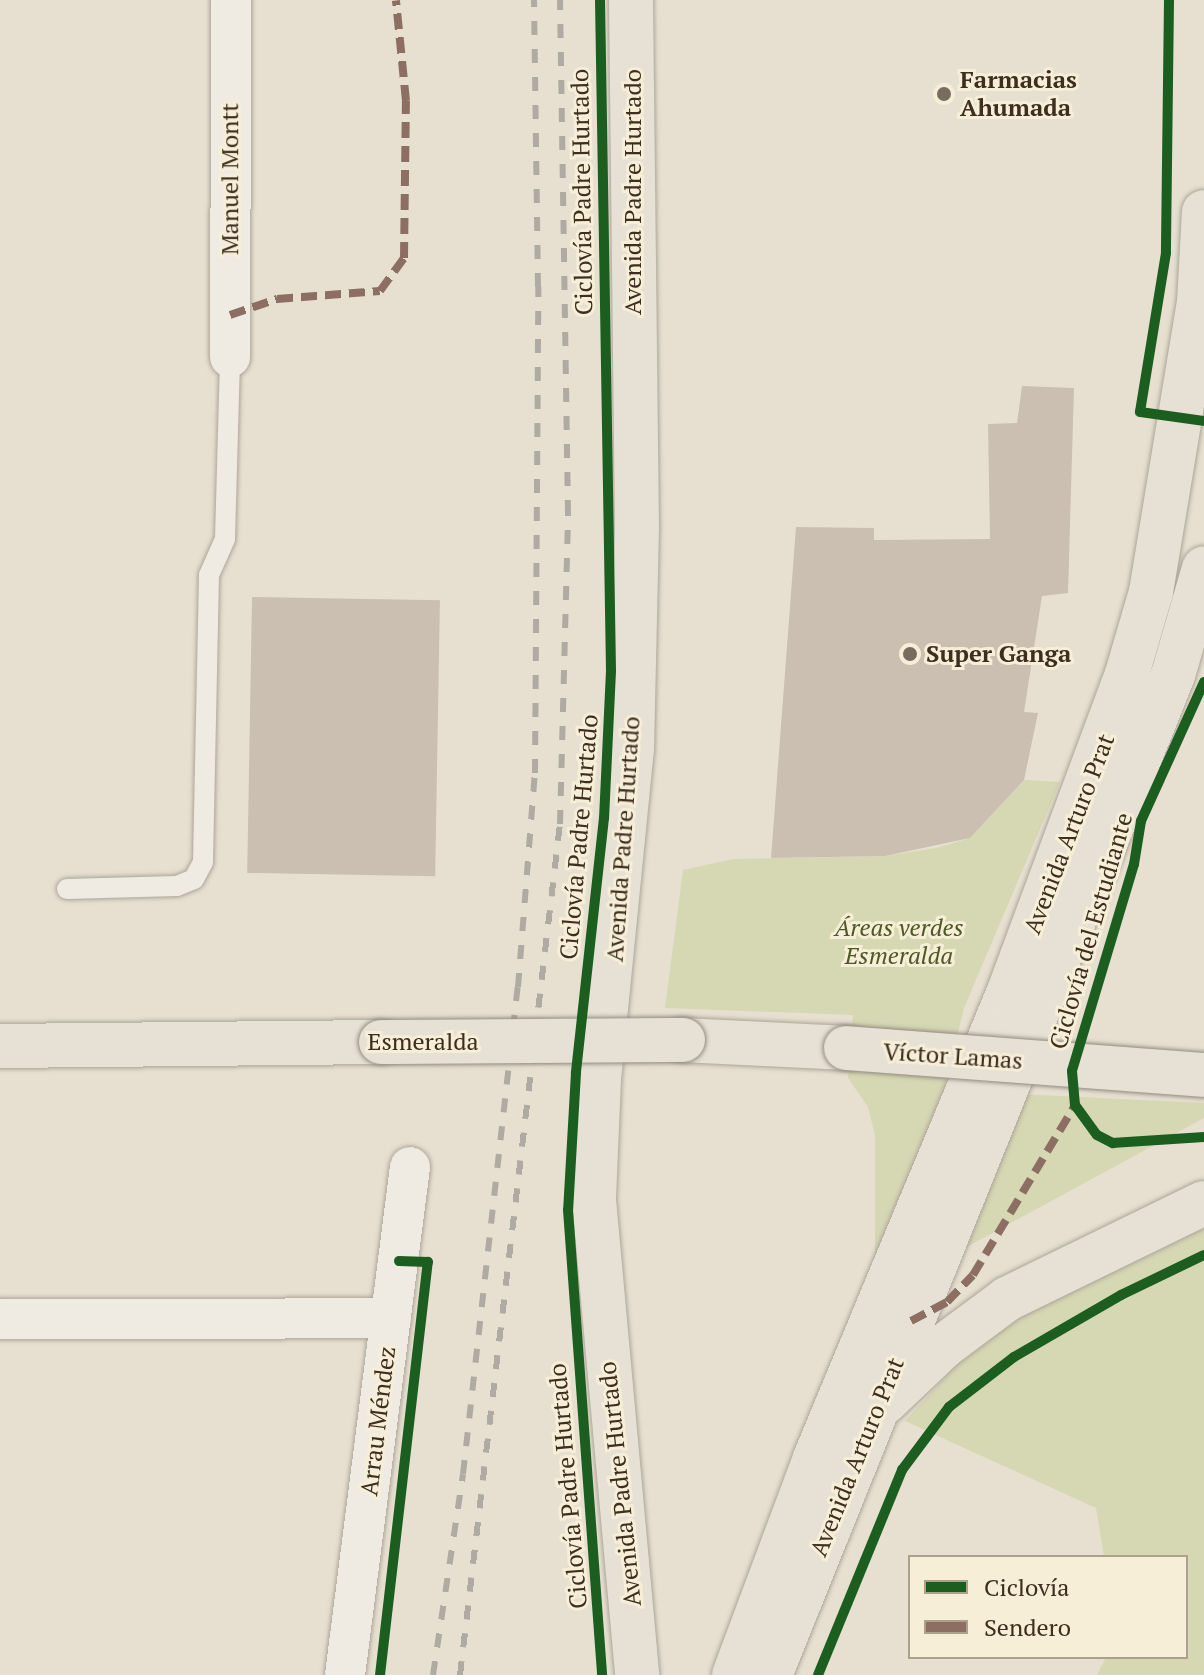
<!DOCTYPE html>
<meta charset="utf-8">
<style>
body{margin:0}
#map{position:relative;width:1204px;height:1675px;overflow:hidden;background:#e7e0d1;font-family:"PT Serif",serif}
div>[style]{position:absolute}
.green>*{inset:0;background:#d6d7b3}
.building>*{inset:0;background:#cbbfb2;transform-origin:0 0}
.roads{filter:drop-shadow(0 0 2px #ada599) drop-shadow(0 0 2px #ada599)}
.lane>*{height:20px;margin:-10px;padding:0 10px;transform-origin:10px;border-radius:10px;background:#efebe3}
.street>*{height:40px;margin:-20px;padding:0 20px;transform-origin:20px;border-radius:20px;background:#efebe3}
.primary>*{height:44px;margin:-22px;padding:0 22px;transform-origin:22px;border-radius:22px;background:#e6e1d4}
.rail>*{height:6px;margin-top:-3px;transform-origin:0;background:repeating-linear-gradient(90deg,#afaaa2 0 14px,transparent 0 28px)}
.bridges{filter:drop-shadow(0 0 2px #928b80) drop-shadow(0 0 2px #928b80)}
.primary-bridge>*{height:44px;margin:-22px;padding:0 22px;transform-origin:22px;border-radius:22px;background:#e6e1d4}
.quiet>*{height:8px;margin-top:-4px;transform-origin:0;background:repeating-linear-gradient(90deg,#8d6e63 0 16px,transparent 0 24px)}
.cycleway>*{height:10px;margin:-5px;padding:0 5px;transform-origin:5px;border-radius:5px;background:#1b5e20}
.dots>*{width:22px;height:22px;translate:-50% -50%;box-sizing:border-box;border:4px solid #f7eed8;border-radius:50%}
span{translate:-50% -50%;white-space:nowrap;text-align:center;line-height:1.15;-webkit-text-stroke:6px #f7eed8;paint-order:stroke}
.poi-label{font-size:24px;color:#3d2e20;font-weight:700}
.left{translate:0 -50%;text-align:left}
.street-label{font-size:24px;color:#3d2e20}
.park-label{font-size:24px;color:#4d5a26;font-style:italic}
.legend{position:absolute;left:908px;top:1555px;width:280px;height:104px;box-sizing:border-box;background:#f7eed8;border:2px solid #ada18e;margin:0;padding:10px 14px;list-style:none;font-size:24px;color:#3d2e20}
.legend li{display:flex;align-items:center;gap:16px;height:40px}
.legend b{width:40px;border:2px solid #ada18e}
</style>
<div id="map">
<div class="green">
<i style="clip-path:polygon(1024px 780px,1060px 782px,964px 1008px,911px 1225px,875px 1321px,875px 1135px,868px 1107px,848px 1078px,853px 1015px,665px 1008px,683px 870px,733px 859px,885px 856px,936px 848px,970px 838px)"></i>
<i style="clip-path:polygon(1019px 1094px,1204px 1103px,1204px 1118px,952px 1255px)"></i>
<i style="clip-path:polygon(1204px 1215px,1204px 1675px,1097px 1675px,1106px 1657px,1186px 1657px,1186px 1557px,1104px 1557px,1096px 1508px,905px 1421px,963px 1358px,1021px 1313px)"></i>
</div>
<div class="building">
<i style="clip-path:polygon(1022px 386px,1074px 388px,1068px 593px,1042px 596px,1024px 712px,1038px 713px,1024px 780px,970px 838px,885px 856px,771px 858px,796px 527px,874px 528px,874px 540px,990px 539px,988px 424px,1017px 423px)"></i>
<i style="left:252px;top:597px;width:188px;height:276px;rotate:1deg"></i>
</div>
<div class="roads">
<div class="lane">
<i style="left:67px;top:889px;width:110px;rotate:-1.6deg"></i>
<i style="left:177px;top:886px;width:18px;rotate:-22deg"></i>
<i style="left:194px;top:879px;width:19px;rotate:-62deg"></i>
<i style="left:203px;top:862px;width:287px;rotate:-88.8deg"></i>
<i style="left:209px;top:575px;width:39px;rotate:-66deg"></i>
<i style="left:225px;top:539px;width:182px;rotate:-88.4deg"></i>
</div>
<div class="street">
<i style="left:230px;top:357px;width:357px;rotate:-89.8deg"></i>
<i style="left:0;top:1319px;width:391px;rotate:-0.1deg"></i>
<i style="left:345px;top:1675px;width:512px;rotate:-82.71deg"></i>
</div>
<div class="primary">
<i style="left:631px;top:0;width:529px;rotate:89.35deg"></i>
<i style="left:637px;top:529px;width:219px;rotate:91.3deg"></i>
<i style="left:632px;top:748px;width:333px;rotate:95.7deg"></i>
<i style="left:599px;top:1079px;width:121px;rotate:92.4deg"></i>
<i style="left:594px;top:1200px;width:477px;rotate:84.8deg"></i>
<i style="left:683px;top:1040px;width:163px;rotate:2.8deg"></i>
<i style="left:0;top:1046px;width:381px;rotate:-0.6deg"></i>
<i style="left:885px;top:1402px;width:81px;rotate:-43.5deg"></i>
<i style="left:944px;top:1346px;width:79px;rotate:-36.7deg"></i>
<i style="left:1007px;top:1299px;width:219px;rotate:-26deg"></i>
<i style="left:734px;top:1675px;width:232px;rotate:-69.5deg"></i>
<i style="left:815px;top:1458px;width:503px;rotate:-67.42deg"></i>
<i style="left:1008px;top:994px;width:341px;rotate:-69.6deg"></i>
<i style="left:1127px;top:674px;width:85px;rotate:-73.7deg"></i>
<i style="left:1151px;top:592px;width:293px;rotate:-80.6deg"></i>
<i style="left:1199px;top:303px;width:91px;rotate:-86.9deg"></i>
<i style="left:770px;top:1675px;width:1078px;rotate:-68.05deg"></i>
<i style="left:1173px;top:675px;width:111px;rotate:-73.8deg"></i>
</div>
</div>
<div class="rail">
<i style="left:433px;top:1675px;width:203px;rotate:-81.5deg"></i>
<i style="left:463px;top:1474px;width:490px;rotate:-83.6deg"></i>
<i style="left:518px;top:987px;width:215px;rotate:-85.5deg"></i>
<i style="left:535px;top:773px;width:486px;rotate:-89.6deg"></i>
<i style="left:538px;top:287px;width:287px;rotate:-90.8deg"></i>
<i style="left:460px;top:1675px;width:857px;rotate:-83.3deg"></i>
<i style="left:560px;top:824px;width:310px;rotate:-88.5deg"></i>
<i style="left:568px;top:514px;width:514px;rotate:-90.89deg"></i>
</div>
<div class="bridges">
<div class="primary-bridge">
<i style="left:381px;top:1042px;width:302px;rotate:-0.4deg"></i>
<i style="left:846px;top:1048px;width:359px;rotate:4.3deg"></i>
</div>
</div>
<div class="quiet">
<i style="left:230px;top:315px;width:50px;rotate:-18.8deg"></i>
<i style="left:277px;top:299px;width:103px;rotate:-4.4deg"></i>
<i style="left:380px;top:291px;width:41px;rotate:-54deg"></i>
<i style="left:404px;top:258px;width:157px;rotate:-89.3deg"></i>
<i style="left:406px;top:101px;width:101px;rotate:-95.7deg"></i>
<i style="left:911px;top:1321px;width:41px;rotate:-27.8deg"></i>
<i style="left:947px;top:1302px;width:37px;rotate:-46deg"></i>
<i style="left:973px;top:1275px;width:198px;rotate:-59deg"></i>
</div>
<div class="cycleway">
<i style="left:600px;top:0;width:671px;rotate:89.06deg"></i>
<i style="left:611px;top:671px;width:147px;rotate:92.7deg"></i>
<i style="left:604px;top:818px;width:257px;rotate:96.3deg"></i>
<i style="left:576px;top:1073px;width:137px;rotate:93.3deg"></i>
<i style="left:568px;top:1210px;width:466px;rotate:85.8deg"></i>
<i style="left:1169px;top:0;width:253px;rotate:90.7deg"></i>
<i style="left:1166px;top:253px;width:161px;rotate:99.3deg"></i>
<i style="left:1140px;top:412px;width:65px;rotate:8deg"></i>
<i style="left:1204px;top:682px;width:153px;rotate:114.4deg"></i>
<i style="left:1141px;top:821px;width:44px;rotate:99.2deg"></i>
<i style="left:1134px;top:864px;width:216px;rotate:106.7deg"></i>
<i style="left:1072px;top:1071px;width:34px;rotate:85deg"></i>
<i style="left:1075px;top:1105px;width:37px;rotate:54deg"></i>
<i style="left:1097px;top:1135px;width:18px;rotate:27deg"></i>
<i style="left:1113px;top:1143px;width:91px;rotate:-3.8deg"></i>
<i style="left:380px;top:1675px;width:416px;rotate:-83.4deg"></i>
<i style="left:428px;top:1262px;width:29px;rotate:-178deg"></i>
<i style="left:818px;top:1675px;width:222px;rotate:-67.7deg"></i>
<i style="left:902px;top:1470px;width:79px;rotate:-53.3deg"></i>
<i style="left:949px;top:1407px;width:82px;rotate:-37.6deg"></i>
<i style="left:1014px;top:1357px;width:124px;rotate:-30.1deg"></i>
<i style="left:1121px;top:1295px;width:92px;rotate:-25.7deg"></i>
</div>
<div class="dots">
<i style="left:944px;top:94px;background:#786c5e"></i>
<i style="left:910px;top:654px;background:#786c5e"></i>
</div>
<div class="poi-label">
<span class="left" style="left:960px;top:94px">Farmacias<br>Ahumada</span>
<span class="left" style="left:926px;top:654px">Super Ganga</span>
</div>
<div class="street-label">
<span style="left:230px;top:179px;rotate:-90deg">Manuel Montt</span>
<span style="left:582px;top:192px;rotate:-91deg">Ciclovía Padre Hurtado</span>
<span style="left:633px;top:192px;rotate:-90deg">Avenida Padre Hurtado</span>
<span style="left:1069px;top:834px;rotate:-69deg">Avenida Arturo Prat</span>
<span style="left:579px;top:837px;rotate:-85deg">Ciclovía Padre Hurtado</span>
<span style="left:623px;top:839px;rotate:-86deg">Avenida Padre Hurtado</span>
<span style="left:1091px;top:931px;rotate:-74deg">Ciclovía del Estudiante</span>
<span style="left:423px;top:1042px">Esmeralda</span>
<span style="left:953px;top:1056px;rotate:4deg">Víctor Lamas</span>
<span style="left:378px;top:1421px;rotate:-83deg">Arrau Méndez</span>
<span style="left:857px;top:1457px;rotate:-68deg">Avenida Arturo Prat</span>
<span style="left:620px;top:1484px;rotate:-96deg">Avenida Padre Hurtado</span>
<span style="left:568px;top:1486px;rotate:-95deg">Ciclovía Padre Hurtado</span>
</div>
<div class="park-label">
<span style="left:899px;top:942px">Áreas verdes<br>Esmeralda</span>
</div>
<ul class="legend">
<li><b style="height:10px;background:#1b5e20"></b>Ciclovía</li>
<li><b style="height:10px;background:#8d6e63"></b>Sendero</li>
</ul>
</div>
